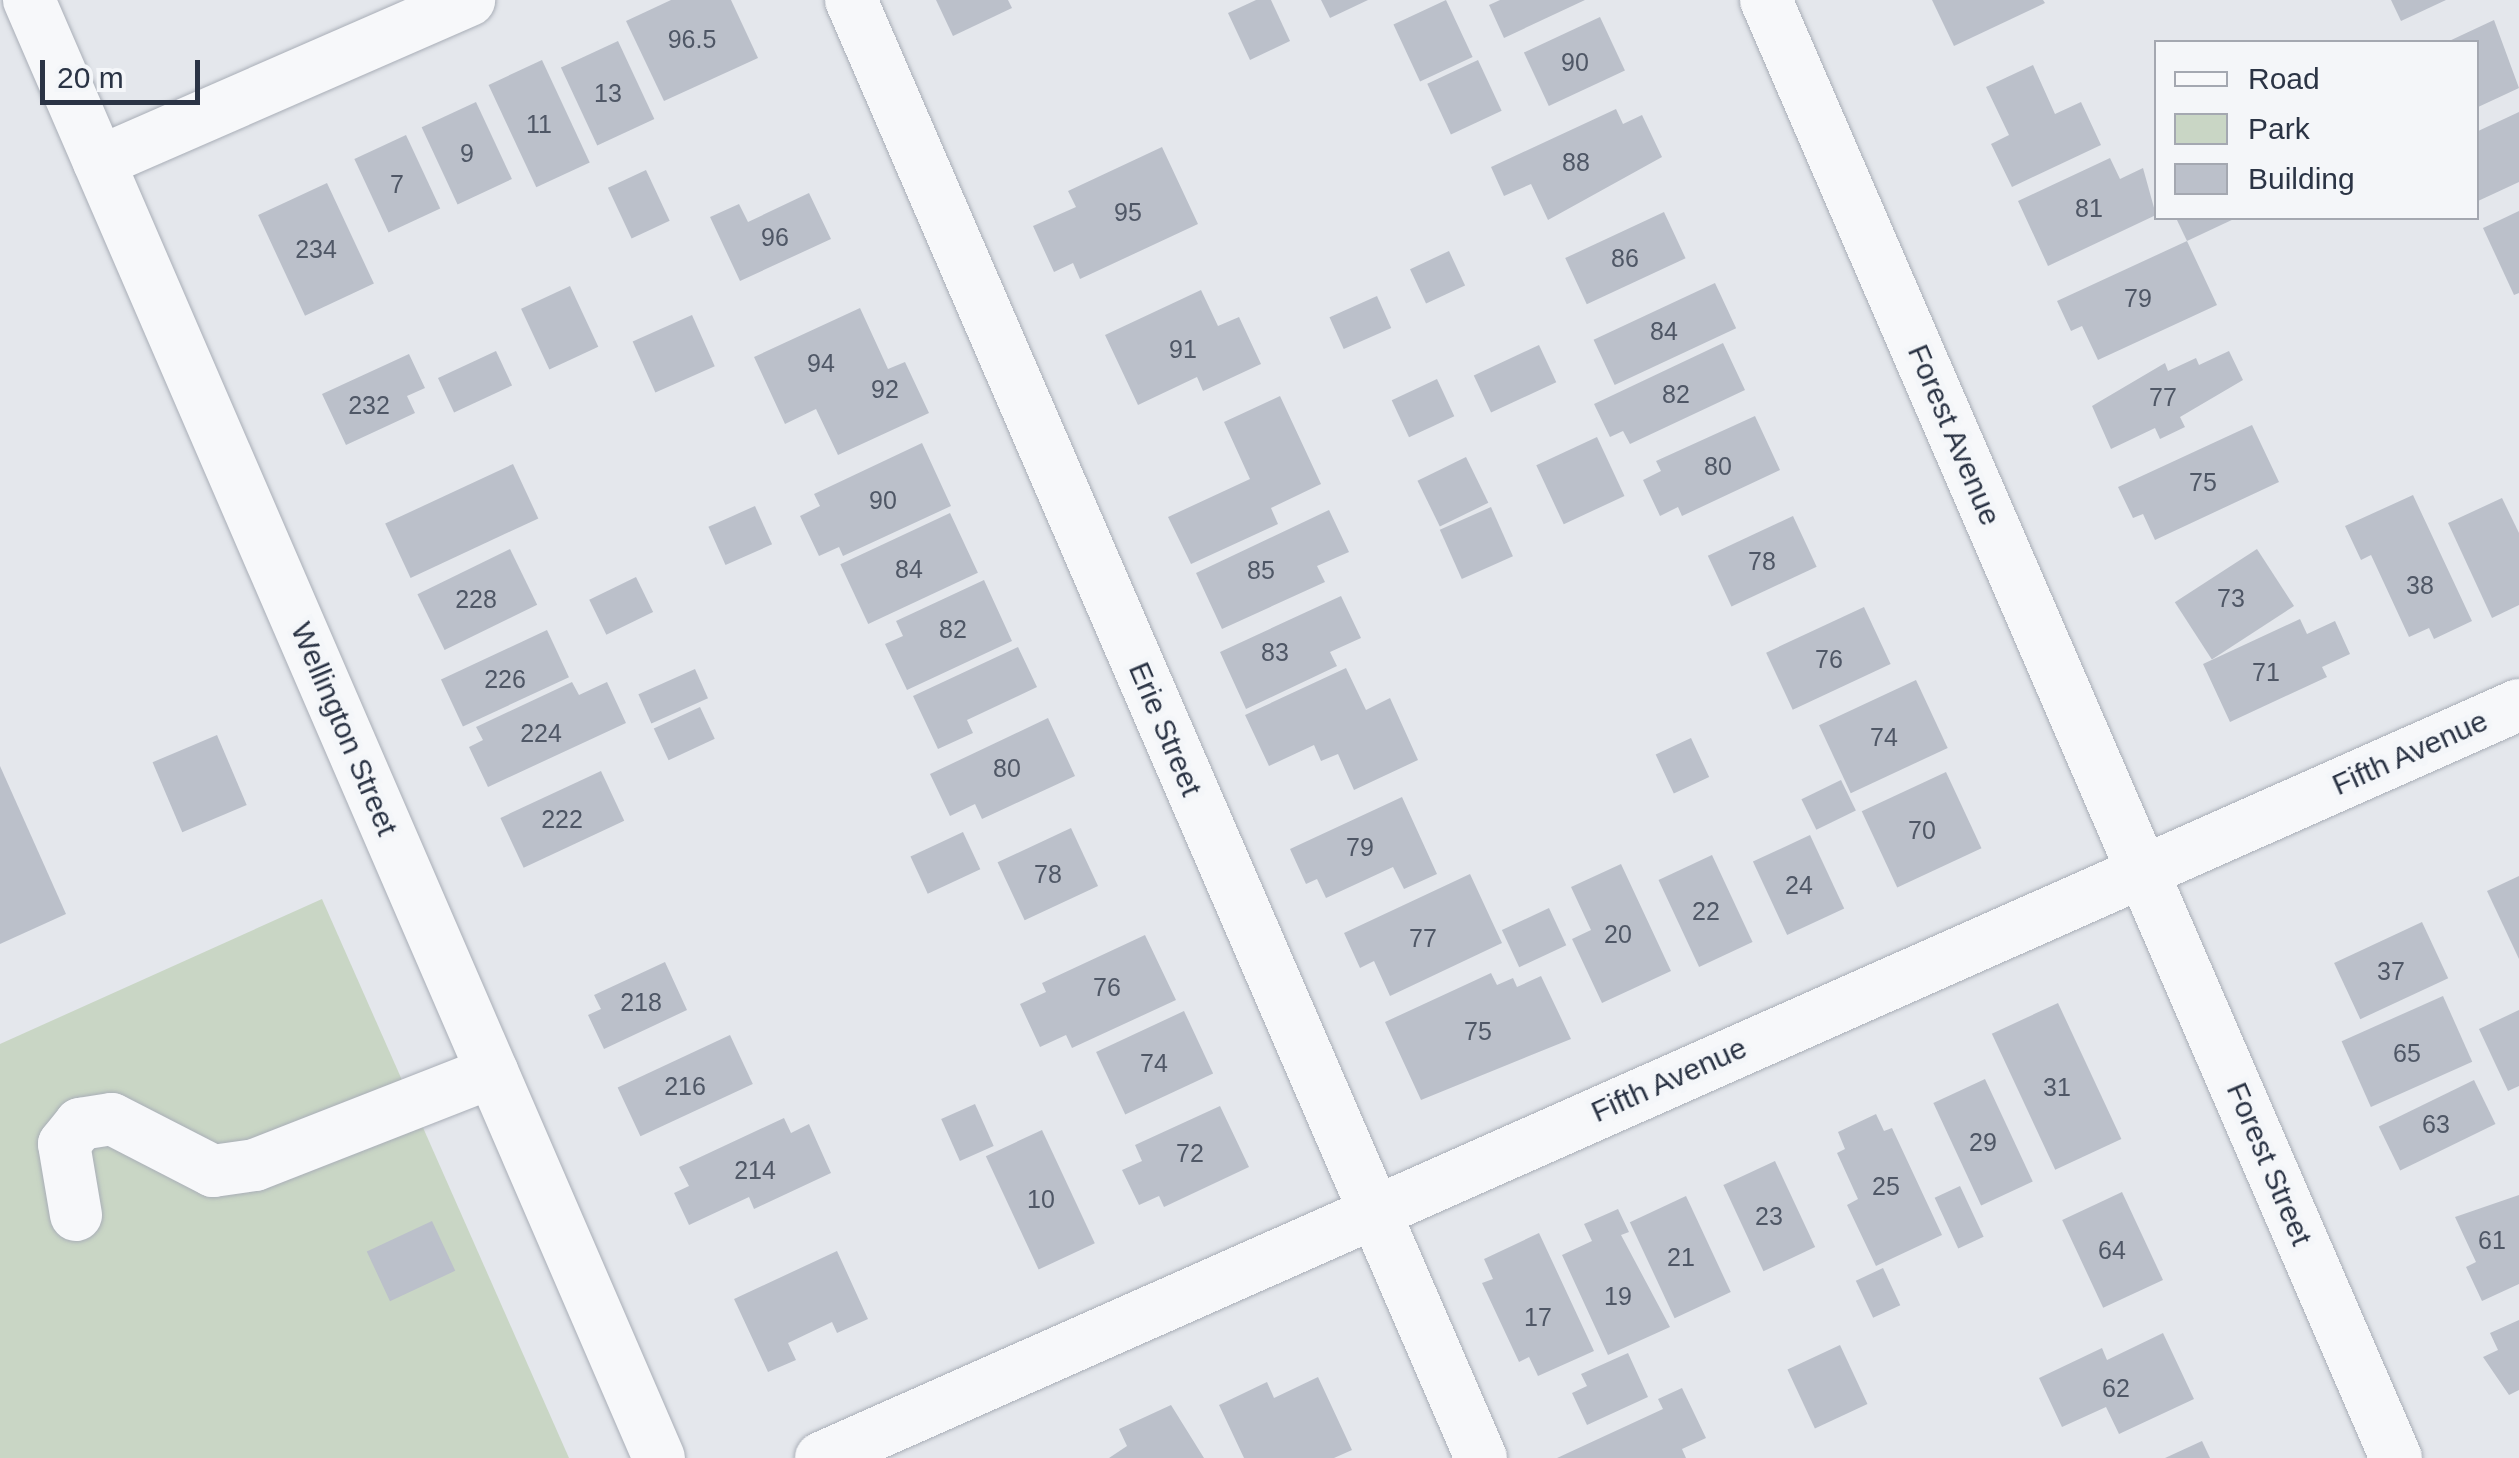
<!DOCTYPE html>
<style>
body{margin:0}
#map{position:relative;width:2519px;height:1458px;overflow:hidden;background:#e4e7ec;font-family:Helvetica,sans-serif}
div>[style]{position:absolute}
.green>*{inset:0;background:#c9d6c5}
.building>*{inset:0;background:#bbc0ca;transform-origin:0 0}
.roads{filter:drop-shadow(0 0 2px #a9aeb7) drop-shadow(0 0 2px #a9aeb7)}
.minor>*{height:52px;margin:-26px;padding:0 26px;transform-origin:26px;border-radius:26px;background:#f7f8fa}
span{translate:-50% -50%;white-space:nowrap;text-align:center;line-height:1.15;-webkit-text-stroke:10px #f4f6f9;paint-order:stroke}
.number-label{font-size:25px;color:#4f5766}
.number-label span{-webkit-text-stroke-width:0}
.street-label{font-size:30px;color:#2b3445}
.legend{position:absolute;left:2154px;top:40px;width:325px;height:180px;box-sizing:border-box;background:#f4f6f9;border:2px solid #a4a8b1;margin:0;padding:12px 18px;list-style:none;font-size:30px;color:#2b3445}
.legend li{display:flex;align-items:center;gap:20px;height:50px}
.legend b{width:50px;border:2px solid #a4a8b1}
.scale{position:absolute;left:40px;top:60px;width:160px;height:45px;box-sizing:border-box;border:5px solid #2b3445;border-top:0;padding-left:12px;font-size:30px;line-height:35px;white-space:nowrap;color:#2b3445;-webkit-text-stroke:8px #f4f6f9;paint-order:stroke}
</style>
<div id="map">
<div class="green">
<i style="clip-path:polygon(322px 899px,569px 1458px,0 1458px,0 1044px)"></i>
</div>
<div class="building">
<i style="clip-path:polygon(671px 0,731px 0,758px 58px,664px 101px,626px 21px)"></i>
<i style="clip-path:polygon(936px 0,1008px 0,1012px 8px,953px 36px)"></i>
<i style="clip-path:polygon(1256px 0,1271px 0,1290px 41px,1250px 60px,1228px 13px)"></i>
<i style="clip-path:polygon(1321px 0,1368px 0,1330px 18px)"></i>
<i style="left:1446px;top:0;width:63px;height:58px;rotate:65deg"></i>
<i style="clip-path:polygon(1500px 0,1585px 0,1504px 38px,1489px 5px)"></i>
<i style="clip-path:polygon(1932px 0,2043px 0,2045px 3px,1954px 46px)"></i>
<i style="clip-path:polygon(2391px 0,2446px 0,2401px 21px)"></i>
<i style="left:1600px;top:17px;width:59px;height:84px;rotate:65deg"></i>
<i style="clip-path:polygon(2494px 20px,2519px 88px,2476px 108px,2476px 42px,2447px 42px)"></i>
<i style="left:618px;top:41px;width:86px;height:63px;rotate:65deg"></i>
<i style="left:542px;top:60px;width:113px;height:59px;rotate:65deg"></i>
<i style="left:1478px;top:60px;width:56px;height:56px;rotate:65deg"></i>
<i style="clip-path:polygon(2033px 65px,2055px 114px,2081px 102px,2101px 145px,2012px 187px,1991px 144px,2009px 135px,1986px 87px)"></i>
<i style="left:476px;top:102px;width:85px;height:60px;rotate:65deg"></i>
<i style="clip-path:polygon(1616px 109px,1623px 124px,1642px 115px,1662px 157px,1548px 220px,1531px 184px,1504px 196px,1491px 167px)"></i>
<i style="clip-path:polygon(2519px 112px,2519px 182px,2478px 201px,2476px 132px)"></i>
<i style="left:406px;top:135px;width:81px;height:57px;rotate:65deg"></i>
<i style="clip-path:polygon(1162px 147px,1198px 224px,1080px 279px,1073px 263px,1054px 272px,1033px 226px,1076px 207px,1068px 191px)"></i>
<i style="clip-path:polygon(2110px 158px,2120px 179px,2143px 168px,2156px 215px,2048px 266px,2018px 201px)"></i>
<i style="left:646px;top:170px;width:56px;height:42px;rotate:65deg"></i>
<i style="left:327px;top:183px;width:111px;height:76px;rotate:65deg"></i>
<i style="clip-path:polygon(809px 193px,831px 239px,740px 281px,710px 217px,739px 204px,748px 222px)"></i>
<i style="clip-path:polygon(2519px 211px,2519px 293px,2514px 295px,2483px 228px)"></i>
<i style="left:1664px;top:212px;width:51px;height:109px;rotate:65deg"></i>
<i style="clip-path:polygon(2176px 218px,2236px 218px,2187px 241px)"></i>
<i style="clip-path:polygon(2187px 241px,2217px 305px,2098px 360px,2082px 326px,2071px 331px,2057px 301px)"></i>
<i style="left:1449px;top:251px;width:38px;height:43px;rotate:65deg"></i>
<i style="left:1715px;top:283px;width:50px;height:134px;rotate:65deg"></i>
<i style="left:570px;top:286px;width:67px;height:54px;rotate:65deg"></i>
<i style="clip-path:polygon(1201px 290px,1218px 326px,1239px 317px,1261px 364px,1203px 391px,1197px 377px,1138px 405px,1105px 335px)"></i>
<i style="left:1377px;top:296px;width:35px;height:52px;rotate:66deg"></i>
<i style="clip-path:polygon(860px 308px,888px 369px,905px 362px,929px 413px,838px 455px,816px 409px,785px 424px,754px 357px)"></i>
<i style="left:692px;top:315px;width:56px;height:65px;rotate:66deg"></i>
<i style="clip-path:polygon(1723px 343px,1745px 390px,1630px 444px,1623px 431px,1610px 437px,1594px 404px)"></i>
<i style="left:1539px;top:345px;width:41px;height:72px;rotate:65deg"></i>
<i style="left:496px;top:351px;width:38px;height:64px;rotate:65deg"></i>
<i style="clip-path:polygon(2229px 351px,2243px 380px,2180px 417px,2185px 427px,2160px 439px,2155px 428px,2111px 449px,2092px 406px,2165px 363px,2168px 371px,2196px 358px,2199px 365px)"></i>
<i style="clip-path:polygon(409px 354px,425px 388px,407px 396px,415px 413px,346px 445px,322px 394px)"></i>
<i style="left:1437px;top:379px;width:41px;height:50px;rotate:65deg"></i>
<i style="clip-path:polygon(1280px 396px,1321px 484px,1271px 508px,1278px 524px,1191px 564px,1168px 517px,1250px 479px,1224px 422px)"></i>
<i style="clip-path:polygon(1755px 416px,1780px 470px,1682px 516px,1678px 507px,1660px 516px,1643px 480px,1661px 471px,1656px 461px)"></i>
<i style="clip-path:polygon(2252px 425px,2279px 482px,2155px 540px,2143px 514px,2133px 518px,2118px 487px)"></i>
<i style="left:1597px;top:437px;width:65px;height:67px;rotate:65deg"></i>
<i style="clip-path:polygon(922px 443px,951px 506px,843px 556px,839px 547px,819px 556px,800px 516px,820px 506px,814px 494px)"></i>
<i style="left:1466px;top:457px;width:51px;height:54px;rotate:64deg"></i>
<i style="left:513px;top:464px;width:60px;height:141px;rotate:65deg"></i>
<i style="clip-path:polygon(2413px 495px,2472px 621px,2434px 639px,2429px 628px,2409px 637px,2371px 555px,2361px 560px,2345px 526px)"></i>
<i style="clip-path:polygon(2502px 498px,2519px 533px,2519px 605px,2492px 618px,2448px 523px)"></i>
<i style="left:755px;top:506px;width:42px;height:51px;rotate:66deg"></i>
<i style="left:1491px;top:507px;width:54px;height:56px;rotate:66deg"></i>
<i style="clip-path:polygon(1329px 510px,1349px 552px,1317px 566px,1325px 582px,1222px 629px,1196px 573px)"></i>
<i style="left:950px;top:513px;width:66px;height:121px;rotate:65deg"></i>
<i style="left:1793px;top:516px;width:56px;height:94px;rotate:65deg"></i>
<i style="left:510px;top:549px;width:62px;height:103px;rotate:64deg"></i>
<i style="left:2257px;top:549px;width:68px;height:98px;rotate:57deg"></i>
<i style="left:636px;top:577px;width:39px;height:52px;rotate:64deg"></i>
<i style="clip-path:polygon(984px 580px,1012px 641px,907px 690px,885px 644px,903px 636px,896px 621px)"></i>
<i style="clip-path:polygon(1341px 596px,1361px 638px,1330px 652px,1337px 666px,1246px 709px,1220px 652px)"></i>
<i style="left:1864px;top:607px;width:63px;height:108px;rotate:65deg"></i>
<i style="clip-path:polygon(2300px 619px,2307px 634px,2335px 621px,2350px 654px,2322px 667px,2327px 677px,2230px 722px,2203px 664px)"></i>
<i style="left:547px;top:630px;width:52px;height:117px;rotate:65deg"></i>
<i style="clip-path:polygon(1018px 647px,1037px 687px,967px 720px,973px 733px,938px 749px,913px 696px)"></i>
<i style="clip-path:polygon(1346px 668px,1366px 710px,1390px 698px,1418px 760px,1354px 790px,1338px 754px,1321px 761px,1314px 745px,1269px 766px,1245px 715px)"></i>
<i style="left:695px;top:669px;width:32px;height:62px;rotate:66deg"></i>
<i style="left:1916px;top:680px;width:75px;height:107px;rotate:65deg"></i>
<i style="clip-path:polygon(572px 682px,579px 695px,607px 682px,626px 723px,488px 787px,469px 747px,483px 740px,476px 727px)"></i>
<i style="left:700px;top:707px;width:35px;height:51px;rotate:65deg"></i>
<i style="clip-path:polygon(1048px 718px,1075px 776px,982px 819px,975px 804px,950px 816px,930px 774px)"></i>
<i style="left:217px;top:735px;width:76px;height:70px;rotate:67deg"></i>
<i style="left:1691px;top:738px;width:43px;height:39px;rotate:65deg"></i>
<i style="clip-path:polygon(0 766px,66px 914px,0 944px)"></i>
<i style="left:601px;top:771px;width:55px;height:111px;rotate:65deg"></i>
<i style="left:1946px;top:772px;width:84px;height:93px;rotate:65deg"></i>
<i style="left:1841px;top:780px;width:34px;height:44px;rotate:64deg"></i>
<i style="clip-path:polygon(1402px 797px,1437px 874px,1404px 889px,1393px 867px,1326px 898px,1317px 879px,1306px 884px,1290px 849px)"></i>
<i style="left:1071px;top:828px;width:64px;height:81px;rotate:65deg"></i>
<i style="left:963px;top:832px;width:41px;height:58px;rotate:65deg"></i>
<i style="left:1810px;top:835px;width:81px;height:63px;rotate:65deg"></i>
<i style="left:1712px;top:855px;width:96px;height:59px;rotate:65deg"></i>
<i style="clip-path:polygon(1621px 864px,1671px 971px,1602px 1003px,1572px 939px,1591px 930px,1571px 887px)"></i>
<i style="clip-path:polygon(1470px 874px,1502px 943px,1390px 996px,1374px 961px,1360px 968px,1344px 933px)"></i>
<i style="clip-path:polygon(2519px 876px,2519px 959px,2487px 891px)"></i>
<i style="left:1549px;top:908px;width:41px;height:52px;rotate:65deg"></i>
<i style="left:2422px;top:922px;width:62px;height:97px;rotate:65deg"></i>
<i style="clip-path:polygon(1145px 935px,1176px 1000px,1072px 1048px,1066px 1035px,1040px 1047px,1020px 1004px,1046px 992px,1042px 983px)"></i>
<i style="clip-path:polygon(665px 962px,687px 1010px,604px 1049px,588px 1015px,601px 1009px,594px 995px)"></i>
<i style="clip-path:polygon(1491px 973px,1497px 985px,1513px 978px,1517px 987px,1541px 976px,1571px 1039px,1421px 1100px,1385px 1022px)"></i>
<i style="left:2443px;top:996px;width:72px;height:111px;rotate:66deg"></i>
<i style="left:2058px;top:1003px;width:150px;height:73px;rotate:65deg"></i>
<i style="clip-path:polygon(2519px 1010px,2519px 1086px,2508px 1091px,2479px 1029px)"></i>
<i style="left:1184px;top:1011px;width:69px;height:97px;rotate:65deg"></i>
<i style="left:730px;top:1035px;width:54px;height:124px;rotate:65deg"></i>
<i style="left:1985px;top:1079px;width:113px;height:57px;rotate:65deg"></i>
<i style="left:2474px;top:1080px;width:49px;height:106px;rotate:64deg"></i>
<i style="left:975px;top:1104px;width:46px;height:37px;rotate:66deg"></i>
<i style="clip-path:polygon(1220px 1106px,1249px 1167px,1164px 1207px,1159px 1196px,1139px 1205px,1122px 1170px,1142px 1161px,1135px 1145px)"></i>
<i style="clip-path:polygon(1876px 1114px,1884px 1131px,1892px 1128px,1942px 1235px,1876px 1266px,1847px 1205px,1858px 1199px,1837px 1153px,1845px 1149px,1838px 1132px)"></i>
<i style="clip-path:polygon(784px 1118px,791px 1133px,809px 1124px,831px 1173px,754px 1209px,749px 1197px,689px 1225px,674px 1193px,689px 1186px,679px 1167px)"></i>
<i style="left:1042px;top:1130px;width:125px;height:62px;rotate:65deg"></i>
<i style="left:1775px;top:1161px;width:95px;height:57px;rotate:65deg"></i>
<i style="left:1960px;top:1186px;width:56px;height:28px;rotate:65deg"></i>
<i style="left:2122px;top:1192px;width:97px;height:66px;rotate:65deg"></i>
<i style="clip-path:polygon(2519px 1195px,2519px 1284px,2482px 1301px,2466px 1267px,2476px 1262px,2455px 1217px)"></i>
<i style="left:1686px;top:1196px;width:106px;height:62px;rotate:65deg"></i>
<i style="clip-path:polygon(1618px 1209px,1629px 1232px,1621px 1235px,1670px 1327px,1608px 1355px,1562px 1255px,1592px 1241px,1584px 1224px)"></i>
<i style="left:432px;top:1221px;width:55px;height:72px;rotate:65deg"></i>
<i style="clip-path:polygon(1539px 1233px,1594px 1351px,1538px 1376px,1529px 1357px,1519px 1362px,1482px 1283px,1493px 1279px,1484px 1259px)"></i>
<i style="clip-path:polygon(837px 1251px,868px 1319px,837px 1333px,832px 1322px,788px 1343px,796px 1360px,768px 1372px,734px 1299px)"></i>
<i style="left:1883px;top:1268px;width:41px;height:30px;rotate:65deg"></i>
<i style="clip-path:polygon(2519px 1320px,2519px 1390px,2509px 1395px,2483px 1357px,2498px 1350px,2490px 1333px)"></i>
<i style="clip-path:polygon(2163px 1333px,2194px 1399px,2119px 1434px,2106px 1407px,2062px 1427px,2039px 1378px,2102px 1348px,2107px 1360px)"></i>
<i style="left:1840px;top:1345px;width:65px;height:58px;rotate:65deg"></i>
<i style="clip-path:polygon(1628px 1353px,1648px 1397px,1587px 1425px,1572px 1393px,1587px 1386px,1581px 1374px)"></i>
<i style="clip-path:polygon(1318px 1377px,1352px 1450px,1334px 1458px,1244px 1458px,1219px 1405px,1267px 1382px,1274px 1398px)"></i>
<i style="clip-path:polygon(1682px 1388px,1706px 1438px,1682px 1449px,1686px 1458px,1557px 1458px,1663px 1409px,1658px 1399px)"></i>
<i style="clip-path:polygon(1171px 1405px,1204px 1458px,1109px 1458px,1127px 1446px,1119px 1429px)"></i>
<i style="clip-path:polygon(2202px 1441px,2210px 1458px,2165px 1458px)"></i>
</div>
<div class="roads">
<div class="minor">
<i style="left:29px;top:0;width:1588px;rotate:66.63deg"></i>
<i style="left:851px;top:0;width:1588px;rotate:66.63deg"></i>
<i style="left:1766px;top:0;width:1588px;rotate:66.63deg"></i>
<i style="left:99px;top:162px;width:404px;rotate:-23.6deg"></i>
<i style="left:76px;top:1215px;width:72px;rotate:-99.6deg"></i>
<i style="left:64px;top:1144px;width:26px;rotate:-51deg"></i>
<i style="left:80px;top:1124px;width:32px;rotate:-9deg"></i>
<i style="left:112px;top:1119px;width:114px;rotate:27.2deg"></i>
<i style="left:213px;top:1171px;width:42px;rotate:-8.1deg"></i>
<i style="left:255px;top:1165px;width:255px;rotate:-21.4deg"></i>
<i style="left:821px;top:1458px;width:1857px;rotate:-23.92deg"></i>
</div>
</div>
<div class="number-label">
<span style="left:692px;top:39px">96.5</span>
<span style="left:1575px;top:62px">90</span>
<span style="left:608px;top:93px">13</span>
<span style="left:539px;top:124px">11</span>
<span style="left:467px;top:153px">9</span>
<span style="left:1576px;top:162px">88</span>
<span style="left:397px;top:184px">7</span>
<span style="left:2089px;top:208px">81</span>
<span style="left:1128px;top:212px">95</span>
<span style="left:775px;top:237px">96</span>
<span style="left:316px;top:249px">234</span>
<span style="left:1625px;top:258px">86</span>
<span style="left:2138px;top:298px">79</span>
<span style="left:1664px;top:331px">84</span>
<span style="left:1183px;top:349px">91</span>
<span style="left:821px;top:363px">94</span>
<span style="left:885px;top:389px">92</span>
<span style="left:1676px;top:394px">82</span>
<span style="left:2163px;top:397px">77</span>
<span style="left:369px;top:405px">232</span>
<span style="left:1718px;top:466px">80</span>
<span style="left:2203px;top:482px">75</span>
<span style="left:883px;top:500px">90</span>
<span style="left:1762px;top:561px">78</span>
<span style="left:909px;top:569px">84</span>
<span style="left:1261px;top:570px">85</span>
<span style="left:2420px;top:585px">38</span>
<span style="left:2231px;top:598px">73</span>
<span style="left:476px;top:599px">228</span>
<span style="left:953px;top:629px">82</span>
<span style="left:1275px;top:652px">83</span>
<span style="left:1829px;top:659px">76</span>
<span style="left:2266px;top:672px">71</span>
<span style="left:505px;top:679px">226</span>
<span style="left:541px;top:733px">224</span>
<span style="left:1884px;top:737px">74</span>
<span style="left:1007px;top:768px">80</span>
<span style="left:562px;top:819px">222</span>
<span style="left:1922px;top:830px">70</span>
<span style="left:1360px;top:847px">79</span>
<span style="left:1048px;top:874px">78</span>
<span style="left:1799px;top:885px">24</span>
<span style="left:1706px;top:911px">22</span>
<span style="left:1618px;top:934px">20</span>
<span style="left:1423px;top:938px">77</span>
<span style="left:2391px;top:971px">37</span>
<span style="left:1107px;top:987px">76</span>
<span style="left:641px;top:1002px">218</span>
<span style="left:1478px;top:1031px">75</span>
<span style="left:2407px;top:1053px">65</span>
<span style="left:1154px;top:1063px">74</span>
<span style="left:685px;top:1086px">216</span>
<span style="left:2057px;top:1087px">31</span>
<span style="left:2436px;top:1124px">63</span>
<span style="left:1983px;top:1142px">29</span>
<span style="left:1190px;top:1153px">72</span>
<span style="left:755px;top:1170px">214</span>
<span style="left:1886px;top:1186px">25</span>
<span style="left:1041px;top:1199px">10</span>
<span style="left:1769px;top:1216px">23</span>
<span style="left:2492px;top:1240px">61</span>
<span style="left:2112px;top:1250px">64</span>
<span style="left:1681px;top:1257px">21</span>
<span style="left:1618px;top:1296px">19</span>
<span style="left:1538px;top:1317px">17</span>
<span style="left:2116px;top:1388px">62</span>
</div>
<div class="street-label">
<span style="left:1954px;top:435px;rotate:67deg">Forest Avenue</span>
<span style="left:344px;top:729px;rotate:67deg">Wellington Street</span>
<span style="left:1165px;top:729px;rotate:67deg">Erie Street</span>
<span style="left:2410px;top:753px;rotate:-24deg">Fifth Avenue</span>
<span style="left:1669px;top:1080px;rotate:-24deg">Fifth Avenue</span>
<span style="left:2269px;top:1164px;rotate:67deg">Forest Street</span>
</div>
<ul class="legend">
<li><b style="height:12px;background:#f7f8fa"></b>Road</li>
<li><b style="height:28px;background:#c9d6c5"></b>Park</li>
<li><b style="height:28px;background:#bbc0ca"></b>Building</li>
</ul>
<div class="scale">20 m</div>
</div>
